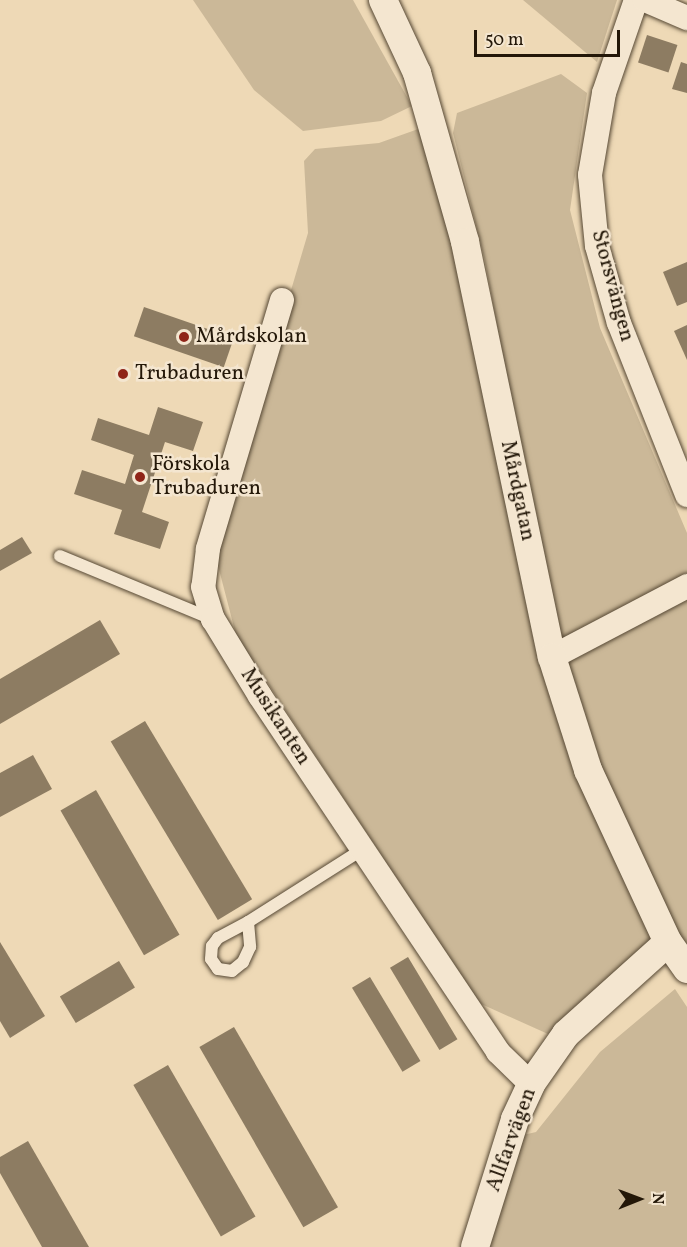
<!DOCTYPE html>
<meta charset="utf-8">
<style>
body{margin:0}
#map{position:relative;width:687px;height:1247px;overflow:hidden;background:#eed9b6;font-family:Vollkorn,serif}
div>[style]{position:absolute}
.green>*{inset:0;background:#cbb898}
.building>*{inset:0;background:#8d7c62;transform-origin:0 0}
.roads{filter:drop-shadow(0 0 2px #564834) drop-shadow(0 0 2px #564834)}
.service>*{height:12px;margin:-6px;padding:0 6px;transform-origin:6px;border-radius:6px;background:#f4e6d0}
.minor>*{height:24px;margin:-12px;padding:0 12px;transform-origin:12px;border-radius:12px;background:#f4e6d0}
.tertiary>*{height:28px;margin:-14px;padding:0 14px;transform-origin:14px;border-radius:14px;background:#f4e6d0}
.dots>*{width:16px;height:16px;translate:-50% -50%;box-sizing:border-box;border:3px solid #f4e6d0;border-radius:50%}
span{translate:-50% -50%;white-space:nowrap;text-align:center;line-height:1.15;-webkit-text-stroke:5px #f4e6d0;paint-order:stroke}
.street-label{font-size:21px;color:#231708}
.poi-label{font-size:21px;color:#231708}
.left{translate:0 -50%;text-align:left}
.north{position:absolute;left:609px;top:1169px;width:60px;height:60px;-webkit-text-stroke:4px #f4e6d0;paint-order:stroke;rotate:89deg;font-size:16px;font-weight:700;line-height:24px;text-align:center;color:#231708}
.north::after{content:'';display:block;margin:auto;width:21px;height:27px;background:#231708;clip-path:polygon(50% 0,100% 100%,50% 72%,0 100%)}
.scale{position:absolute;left:474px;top:30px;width:146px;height:27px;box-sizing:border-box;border:3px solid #231708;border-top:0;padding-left:8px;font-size:18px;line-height:21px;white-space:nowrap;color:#231708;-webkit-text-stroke:4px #f4e6d0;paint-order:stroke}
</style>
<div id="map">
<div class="green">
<i style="clip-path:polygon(193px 0,353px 0,412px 106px,381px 121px,303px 131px,254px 90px)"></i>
<i style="clip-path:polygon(523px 0,617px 0,597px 62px)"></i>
<i style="clip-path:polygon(561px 74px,587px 93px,570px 210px,600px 328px,687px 533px,687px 578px,568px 640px,554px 632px,485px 261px,453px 133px,457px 113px)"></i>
<i style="clip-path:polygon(421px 128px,460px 265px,544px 654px,657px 939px,548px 1034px,479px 1003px,236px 635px,214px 550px,308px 233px,304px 161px,315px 149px,379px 143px)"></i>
<i style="clip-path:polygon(687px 593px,687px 948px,596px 771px,564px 664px)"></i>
<i style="clip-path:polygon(675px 989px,687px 1007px,687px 1247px,486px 1247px,519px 1136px,536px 1132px,600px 1052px)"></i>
</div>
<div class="building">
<i style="left:647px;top:35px;width:32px;height:29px;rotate:18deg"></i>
<i style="clip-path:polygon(681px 62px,687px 64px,687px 93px,672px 89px)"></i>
<i style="clip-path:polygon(687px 262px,687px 302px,677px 306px,663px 272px)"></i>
<i style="left:144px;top:307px;width:95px;height:31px;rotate:19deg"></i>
<i style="clip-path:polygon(687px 325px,687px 360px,674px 331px)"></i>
<i style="clip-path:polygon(158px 407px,203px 422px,193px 451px,165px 442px,142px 512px,169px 522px,160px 549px,114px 534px,122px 510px,74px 494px,82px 470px,125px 484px,134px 455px,91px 440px,98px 418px,149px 435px)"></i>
<i style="clip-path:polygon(22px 537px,32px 553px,0 571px,0 550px)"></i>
<i style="clip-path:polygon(100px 620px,120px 654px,0 724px,0 679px)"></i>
<i style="left:145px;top:721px;width:208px;height:40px;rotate:59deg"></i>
<i style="clip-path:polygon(33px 755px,52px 789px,0 817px,0 773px)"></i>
<i style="left:96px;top:790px;width:167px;height:41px;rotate:60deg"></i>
<i style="clip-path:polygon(0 942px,45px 1016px,10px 1038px,0 1021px)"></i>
<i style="left:408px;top:957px;width:96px;height:21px;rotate:59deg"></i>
<i style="left:119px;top:961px;width:31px;height:69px;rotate:59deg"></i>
<i style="left:370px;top:977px;width:98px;height:21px;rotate:59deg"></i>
<i style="left:234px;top:1027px;width:208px;height:40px;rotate:60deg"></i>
<i style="left:168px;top:1065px;width:175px;height:40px;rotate:60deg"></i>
<i style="clip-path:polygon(28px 1141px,89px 1247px,42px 1247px,0 1173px,0 1157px)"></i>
</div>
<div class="roads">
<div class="service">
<i style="left:60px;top:556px;width:165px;rotate:22.5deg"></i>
<i style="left:248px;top:922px;width:25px;rotate:85deg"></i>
<i style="left:250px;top:947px;width:17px;rotate:115deg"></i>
<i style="left:243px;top:962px;width:14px;rotate:141deg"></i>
<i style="left:232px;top:971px;width:14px;rotate:-172deg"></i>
<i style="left:218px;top:969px;width:12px;rotate:-125deg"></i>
<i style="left:211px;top:959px;width:13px;rotate:-86deg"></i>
<i style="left:212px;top:946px;width:10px;rotate:-53deg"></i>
<i style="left:218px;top:938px;width:34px;rotate:-28deg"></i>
<i style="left:248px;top:922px;width:136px;rotate:-32.4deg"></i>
</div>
<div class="minor">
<i style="left:636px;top:0;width:98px;rotate:109deg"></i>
<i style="left:604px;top:93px;width:83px;rotate:99.7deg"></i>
<i style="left:590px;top:175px;width:71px;rotate:84.4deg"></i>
<i style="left:597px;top:246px;width:80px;rotate:74.1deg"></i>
<i style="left:619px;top:323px;width:185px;rotate:68.4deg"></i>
<i style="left:645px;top:0;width:46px;rotate:23.2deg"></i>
<i style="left:282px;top:300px;width:260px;rotate:106.6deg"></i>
<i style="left:208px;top:549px;width:38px;rotate:97deg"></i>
<i style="left:203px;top:587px;width:34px;rotate:73deg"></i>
<i style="left:213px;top:619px;width:90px;rotate:58.6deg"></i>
<i style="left:260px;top:696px;width:428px;rotate:56.2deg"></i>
<i style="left:498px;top:1052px;width:46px;rotate:44.1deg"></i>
<i style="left:552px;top:657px;width:153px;rotate:-27.7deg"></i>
</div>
<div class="tertiary">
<i style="left:383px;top:0;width:81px;rotate:65deg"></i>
<i style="left:417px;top:73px;width:176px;rotate:74.1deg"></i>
<i style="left:465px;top:242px;width:424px;rotate:78.2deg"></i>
<i style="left:552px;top:657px;width:119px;rotate:72.3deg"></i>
<i style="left:588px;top:770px;width:190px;rotate:65.1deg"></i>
<i style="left:668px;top:942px;width:33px;rotate:55deg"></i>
<i style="left:475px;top:1247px;width:134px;rotate:-72.6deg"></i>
<i style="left:515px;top:1119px;width:38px;rotate:-65deg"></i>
<i style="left:531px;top:1084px;width:61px;rotate:-55deg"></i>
<i style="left:566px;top:1034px;width:137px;rotate:-42deg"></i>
</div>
</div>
<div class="dots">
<i style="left:184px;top:337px;background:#8f2418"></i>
<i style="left:123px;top:374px;background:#8f2418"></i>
<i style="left:140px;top:477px;background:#8f2418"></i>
</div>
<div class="street-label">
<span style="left:612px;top:286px;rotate:75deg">Storsvängen</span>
<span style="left:517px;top:491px;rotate:78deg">Mårdgatan</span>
<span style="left:275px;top:717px;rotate:57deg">Musikanten</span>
<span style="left:512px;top:1140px;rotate:-70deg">Allfarvägen</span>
</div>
<div class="poi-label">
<span class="left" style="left:196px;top:337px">Mårdskolan</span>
<span class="left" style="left:135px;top:374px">Trubaduren</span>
<span class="left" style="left:152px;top:477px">Förskola<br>Trubaduren</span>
</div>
<div class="north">N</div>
<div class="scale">50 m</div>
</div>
